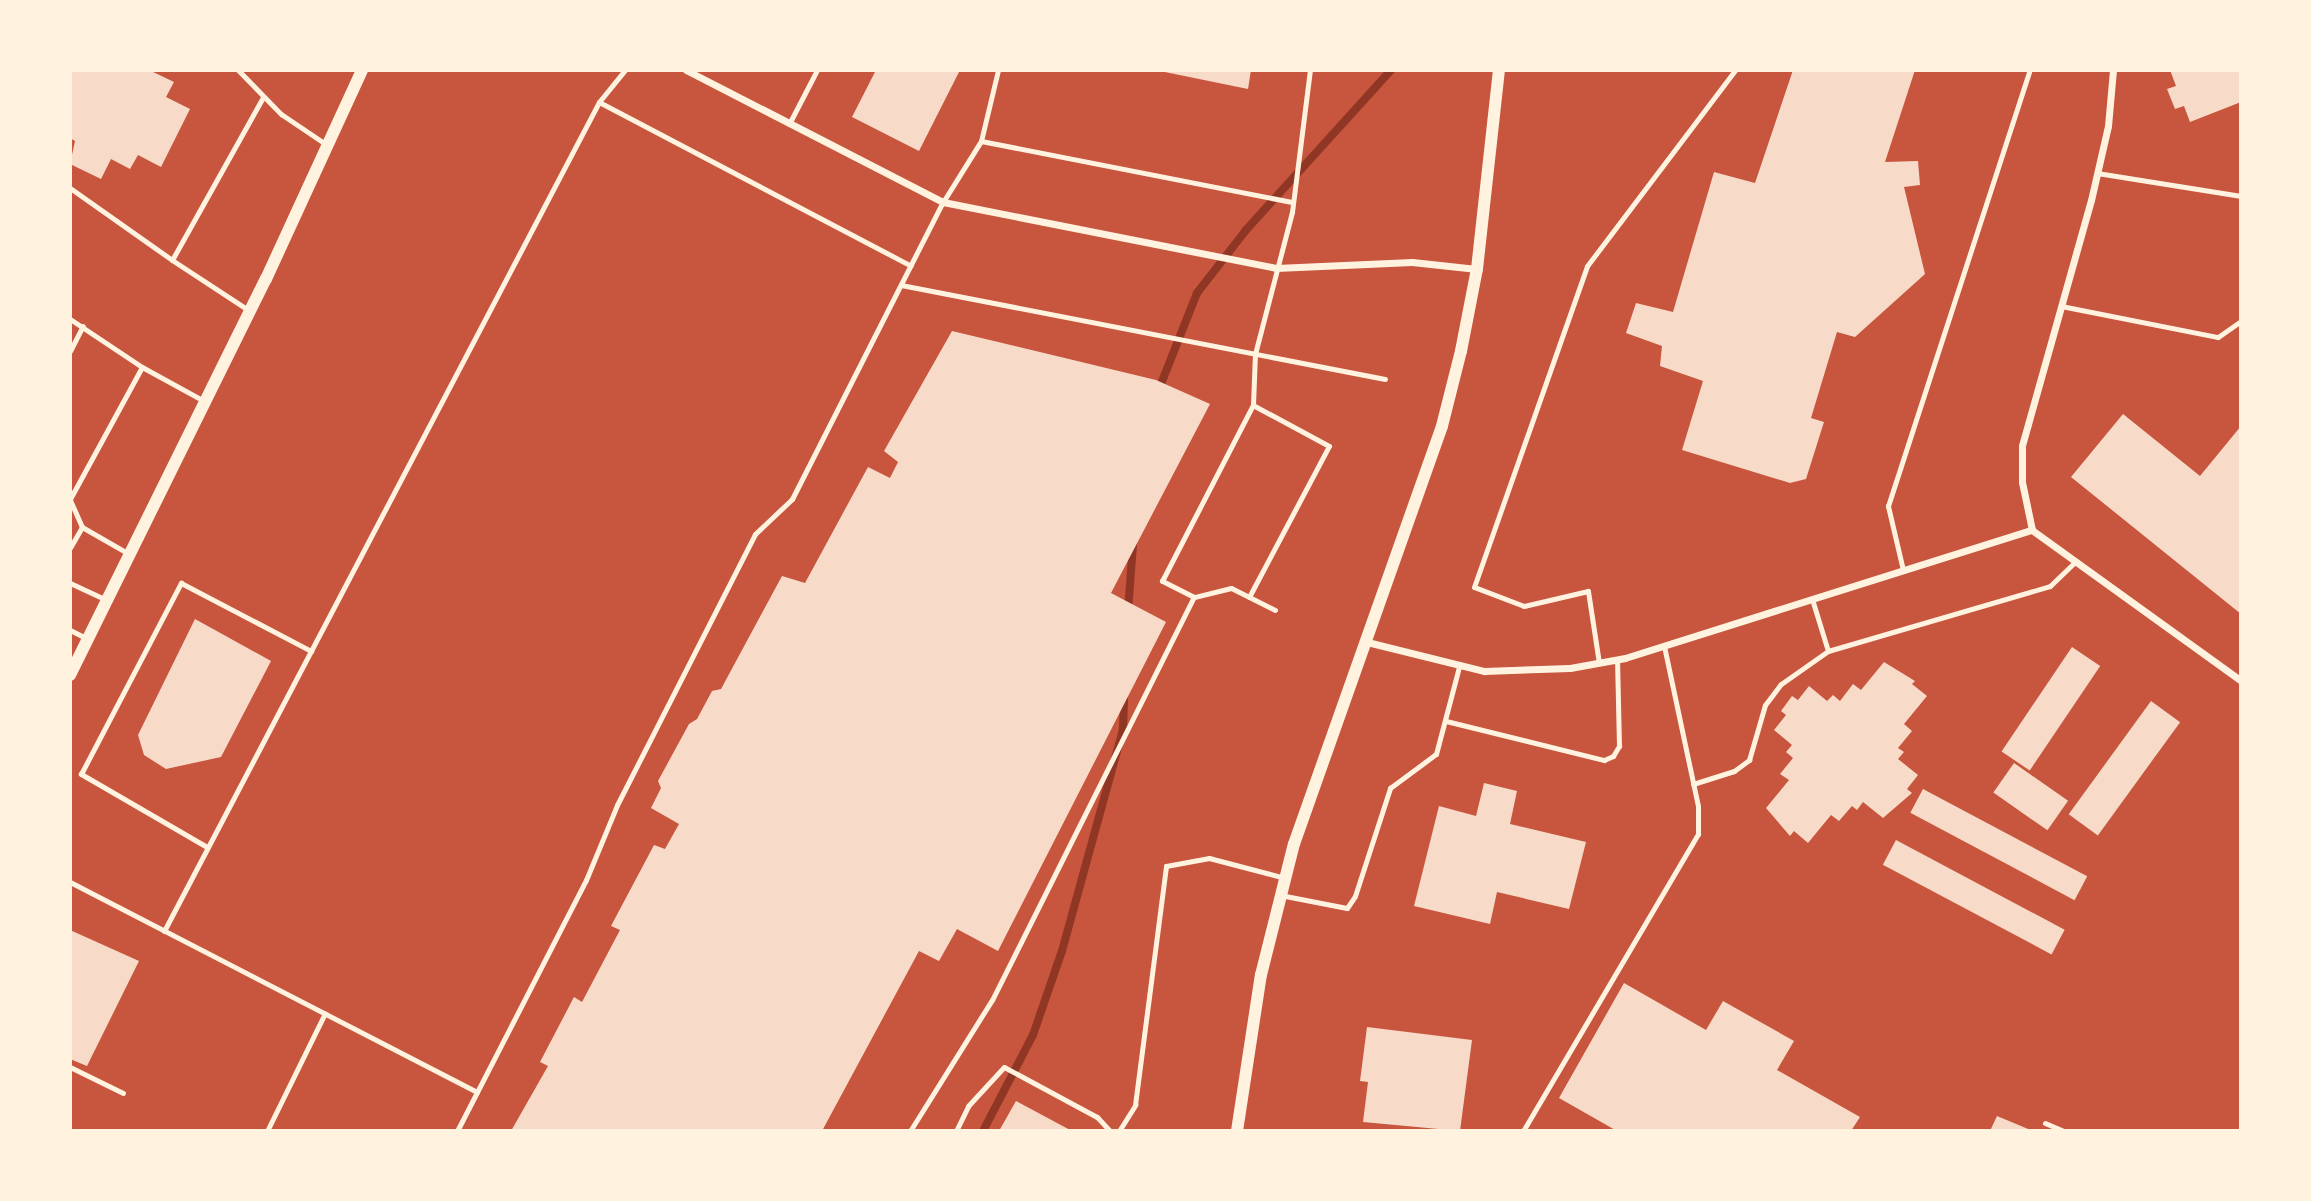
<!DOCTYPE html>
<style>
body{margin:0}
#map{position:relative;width:2311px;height:1201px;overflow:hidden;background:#c8553d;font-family:Literata,serif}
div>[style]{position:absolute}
.stream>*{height:8px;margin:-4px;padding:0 4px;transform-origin:4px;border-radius:4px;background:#8f3625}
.building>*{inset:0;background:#f7dbc8;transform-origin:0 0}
.service>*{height:5px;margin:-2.5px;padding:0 2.5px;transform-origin:2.5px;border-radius:2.5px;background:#fff3e0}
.minor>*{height:7px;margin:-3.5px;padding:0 3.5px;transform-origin:3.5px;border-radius:3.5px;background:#fff3e0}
.tertiary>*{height:12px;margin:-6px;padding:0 6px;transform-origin:6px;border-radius:6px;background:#fff3e0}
span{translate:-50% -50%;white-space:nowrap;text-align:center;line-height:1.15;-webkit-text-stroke:7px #fff3e0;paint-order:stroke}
.frame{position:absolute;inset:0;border:72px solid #fff3e0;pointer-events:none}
</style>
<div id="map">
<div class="stream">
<i style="left:1159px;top:389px;width:103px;rotate:-68.4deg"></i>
<i style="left:1197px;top:293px;width:80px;rotate:-52.1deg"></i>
<i style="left:1246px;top:230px;width:216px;rotate:-47.8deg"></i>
<i style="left:1128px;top:611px;width:67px;rotate:-85.7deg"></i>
<i style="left:983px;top:1131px;width:108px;rotate:-62.5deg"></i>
<i style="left:1033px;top:1035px;width:89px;rotate:-71deg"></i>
<i style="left:1062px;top:951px;width:230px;rotate:-74.6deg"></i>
<i style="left:1123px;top:729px;width:35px;rotate:-88deg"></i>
</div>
<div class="building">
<i style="clip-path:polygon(70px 70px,149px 70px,174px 82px,166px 97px,190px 109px,161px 167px,138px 155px,130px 169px,111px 159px,101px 179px,70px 164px,75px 141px,70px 138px)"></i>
<i style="clip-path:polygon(876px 70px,960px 70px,919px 151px,852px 117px)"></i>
<i style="clip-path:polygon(1155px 70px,1251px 70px,1248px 89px)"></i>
<i style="clip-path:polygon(1793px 70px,1915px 70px,1885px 162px,1918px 161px,1920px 185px,1904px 187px,1925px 274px,1855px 337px,1837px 332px,1811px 418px,1824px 422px,1806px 479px,1790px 483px,1682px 450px,1703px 381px,1660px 366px,1662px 346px,1626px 333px,1636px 303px,1673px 312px,1714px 172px,1755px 183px)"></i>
<i style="clip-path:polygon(2170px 70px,2241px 70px,2241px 102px,2190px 122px,2184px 106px,2175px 109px,2167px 89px,2176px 86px)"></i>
<i style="clip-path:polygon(952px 331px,1156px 380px,1210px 404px,1111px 593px,1166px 622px,998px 951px,957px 929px,939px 961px,919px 951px,822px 1131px,511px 1131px,548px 1066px,540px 1062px,574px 997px,582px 1002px,620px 930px,611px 926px,654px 845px,665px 849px,679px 824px,651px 808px,661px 788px,658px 781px,689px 724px,697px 719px,712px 691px,721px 689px,782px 576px,805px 583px,868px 467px,890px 478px,898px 462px,884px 451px)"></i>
<i style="clip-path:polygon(2123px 414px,2200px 476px,2241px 426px,2241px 614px,2071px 477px)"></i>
<i style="clip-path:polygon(195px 619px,271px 661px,221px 757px,166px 769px,144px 755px,138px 735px)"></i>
<i style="left:2072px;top:647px;width:34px;height:126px;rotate:34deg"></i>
<i style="clip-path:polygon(1884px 662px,1915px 681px,1912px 684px,1927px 696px,1904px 724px,1912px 731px,1898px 748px,1904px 752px,1898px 759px,1918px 775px,1907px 789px,1912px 793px,1883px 818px,1863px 802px,1857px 810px,1852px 806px,1839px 821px,1831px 815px,1808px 843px,1794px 831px,1790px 836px,1766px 808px,1789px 780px,1780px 774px,1793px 758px,1786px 752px,1792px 745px,1774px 730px,1786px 715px,1781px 711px,1792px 696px,1798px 700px,1809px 686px,1827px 701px,1833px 695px,1840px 701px,1853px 684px,1861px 690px)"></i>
<i style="left:2151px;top:701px;width:36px;height:140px;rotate:36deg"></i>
<i style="left:2014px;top:763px;width:66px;height:36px;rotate:35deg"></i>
<i style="clip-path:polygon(1484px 783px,1517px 791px,1510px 824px,1586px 842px,1569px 909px,1497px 892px,1490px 924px,1414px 906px,1439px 806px,1476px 816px)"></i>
<i style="left:1923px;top:789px;width:186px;height:27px;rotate:28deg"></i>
<i style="left:1896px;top:840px;width:191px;height:28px;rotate:28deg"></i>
<i style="clip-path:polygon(70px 930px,139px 961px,87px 1066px,70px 1059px)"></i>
<i style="clip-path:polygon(1624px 983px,1706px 1030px,1723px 1001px,1794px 1041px,1777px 1070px,1860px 1117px,1851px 1131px,1617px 1131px,1559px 1098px)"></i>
<i style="clip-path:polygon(1367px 1027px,1472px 1040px,1460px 1131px,1363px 1122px,1368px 1082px,1360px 1081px)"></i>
<i style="clip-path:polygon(1016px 1101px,1072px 1131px,999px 1131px)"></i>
<i style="clip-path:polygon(1997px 1116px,2033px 1131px,1990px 1131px)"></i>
</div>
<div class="service">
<i style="left:238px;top:70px;width:62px;rotate:45.7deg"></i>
<i style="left:281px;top:114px;width:55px;rotate:34deg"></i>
<i style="left:599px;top:102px;width:352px;rotate:27.7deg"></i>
<i style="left:789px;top:124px;width:61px;rotate:-62.6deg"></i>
<i style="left:981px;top:141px;width:318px;rotate:11.1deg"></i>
<i style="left:2097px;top:173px;width:146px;rotate:9.1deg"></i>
<i style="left:70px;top:188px;width:125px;rotate:35.2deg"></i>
<i style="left:172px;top:260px;width:187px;rotate:-60.8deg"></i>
<i style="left:172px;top:260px;width:91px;rotate:33.3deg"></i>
<i style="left:901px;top:285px;width:493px;rotate:11deg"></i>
<i style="left:2061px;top:306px;width:160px;rotate:11.2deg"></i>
<i style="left:2218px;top:337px;width:28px;rotate:-35deg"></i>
<i style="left:70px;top:319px;width:87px;rotate:33.7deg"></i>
<i style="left:70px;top:351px;width:28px;rotate:-63deg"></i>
<i style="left:70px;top:499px;width:150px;rotate:-61.4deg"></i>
<i style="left:142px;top:367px;width:71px;rotate:28.7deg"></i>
<i style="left:70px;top:500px;width:30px;rotate:66deg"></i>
<i style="left:82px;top:527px;width:24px;rotate:120deg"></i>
<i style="left:82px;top:527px;width:54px;rotate:29.9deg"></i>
<i style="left:1903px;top:570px;width:66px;rotate:-103.2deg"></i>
<i style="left:1888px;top:506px;width:459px;rotate:-72deg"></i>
<i style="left:70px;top:583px;width:38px;rotate:25deg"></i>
<i style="left:1249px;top:597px;width:171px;rotate:-62.1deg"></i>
<i style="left:1329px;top:446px;width:86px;rotate:-151.7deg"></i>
<i style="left:1812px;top:599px;width:54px;rotate:72.9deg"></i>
<i style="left:1275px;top:610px;width:49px;rotate:-153.4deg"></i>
<i style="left:1231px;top:588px;width:38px;rotate:166deg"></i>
<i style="left:1194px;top:597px;width:36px;rotate:-153deg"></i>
<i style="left:1162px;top:581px;width:198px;rotate:-62.7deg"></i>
<i style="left:1253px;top:405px;width:51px;rotate:-87.8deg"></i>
<i style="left:1255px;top:354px;width:147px;rotate:-75.4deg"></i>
<i style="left:1292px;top:212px;width:143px;rotate:-82.8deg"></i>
<i style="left:70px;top:630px;width:20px;rotate:27deg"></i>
<i style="left:1599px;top:663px;width:73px;rotate:-98.7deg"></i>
<i style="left:1588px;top:591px;width:66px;rotate:166.8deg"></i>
<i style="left:1524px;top:606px;width:53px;rotate:-159.2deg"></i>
<i style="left:1474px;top:587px;width:340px;rotate:-70.6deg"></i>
<i style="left:1587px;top:266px;width:246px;rotate:-52.9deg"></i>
<i style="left:1446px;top:721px;width:163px;rotate:13.9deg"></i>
<i style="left:1604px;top:760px;width:10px;rotate:-24deg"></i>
<i style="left:1613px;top:756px;width:12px;rotate:-59deg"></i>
<i style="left:1619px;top:746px;width:86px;rotate:-91.3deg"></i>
<i style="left:1693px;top:784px;width:43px;rotate:-17.6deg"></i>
<i style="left:1734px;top:771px;width:19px;rotate:-36deg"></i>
<i style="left:1749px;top:760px;width:57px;rotate:-73.8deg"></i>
<i style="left:1765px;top:705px;width:26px;rotate:-53deg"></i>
<i style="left:1781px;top:684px;width:57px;rotate:-35.1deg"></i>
<i style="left:1828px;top:651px;width:231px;rotate:-16.3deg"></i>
<i style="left:2050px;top:586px;width:36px;rotate:-44deg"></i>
<i style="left:207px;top:847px;width:146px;rotate:-149.9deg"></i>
<i style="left:81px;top:774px;width:216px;rotate:-62.4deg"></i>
<i style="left:181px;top:583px;width:147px;rotate:27.6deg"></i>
<i style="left:70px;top:882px;width:458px;rotate:27.3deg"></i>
<i style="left:1280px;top:895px;width:68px;rotate:11deg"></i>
<i style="left:1347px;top:908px;width:14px;rotate:-56deg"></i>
<i style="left:1355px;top:896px;width:114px;rotate:-72deg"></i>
<i style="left:1390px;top:788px;width:57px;rotate:-36.5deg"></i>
<i style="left:1436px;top:754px;width:90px;rotate:-75.2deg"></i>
<i style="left:164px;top:931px;width:936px;rotate:-62.31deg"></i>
<i style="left:599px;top:102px;width:41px;rotate:-50.9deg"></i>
<i style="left:70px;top:1067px;width:59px;rotate:26.1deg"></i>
<i style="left:2045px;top:1123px;width:21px;rotate:23deg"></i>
<i style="left:267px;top:1131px;width:131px;rotate:-63.8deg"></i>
<i style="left:457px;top:1131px;width:282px;rotate:-62.8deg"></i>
<i style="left:586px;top:880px;width:81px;rotate:-67.5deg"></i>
<i style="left:617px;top:805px;width:304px;rotate:-63deg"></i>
<i style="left:755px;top:534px;width:51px;rotate:-43.4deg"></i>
<i style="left:792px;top:499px;width:333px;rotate:-63.1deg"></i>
<i style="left:943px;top:202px;width:72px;rotate:-58.1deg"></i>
<i style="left:981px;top:141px;width:73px;rotate:-76.5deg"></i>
<i style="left:910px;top:1131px;width:155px;rotate:-58deg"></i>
<i style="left:992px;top:1000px;width:451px;rotate:-63.4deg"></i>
<i style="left:956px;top:1131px;width:28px;rotate:-64deg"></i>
<i style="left:968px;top:1106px;width:53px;rotate:-47.3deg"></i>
<i style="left:1004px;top:1067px;width:106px;rotate:28.3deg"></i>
<i style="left:1097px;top:1117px;width:19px;rotate:47deg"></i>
<i style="left:1119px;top:1131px;width:31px;rotate:-58deg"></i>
<i style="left:1135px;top:1105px;width:241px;rotate:-82.6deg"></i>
<i style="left:1166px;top:866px;width:44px;rotate:-10.5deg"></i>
<i style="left:1209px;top:858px;width:79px;rotate:14.7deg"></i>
<i style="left:1523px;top:1131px;width:345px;rotate:-59.5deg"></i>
<i style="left:1698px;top:834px;width:28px;rotate:-90deg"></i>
<i style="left:1698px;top:806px;width:164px;rotate:-102deg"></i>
</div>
<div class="minor">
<i style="left:686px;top:70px;width:289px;rotate:27.2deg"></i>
<i style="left:943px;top:202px;width:339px;rotate:11.2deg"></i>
<i style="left:1276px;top:268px;width:136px;rotate:-2.5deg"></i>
<i style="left:1412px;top:262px;width:65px;rotate:6.1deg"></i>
<i style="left:2113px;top:70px;width:56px;rotate:95.1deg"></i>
<i style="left:2108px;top:126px;width:76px;rotate:102.9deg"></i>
<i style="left:2091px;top:200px;width:255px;rotate:105.7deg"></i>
<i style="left:2022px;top:446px;width:36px;rotate:90deg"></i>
<i style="left:2022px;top:482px;width:49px;rotate:78.2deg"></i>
<i style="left:2032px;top:530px;width:258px;rotate:35.8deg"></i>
<i style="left:1367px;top:642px;width:121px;rotate:13.9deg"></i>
<i style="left:1484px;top:671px;width:86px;rotate:-2deg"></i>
<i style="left:1570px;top:668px;width:56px;rotate:-10.3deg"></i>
<i style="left:1625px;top:658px;width:427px;rotate:-17.5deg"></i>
</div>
<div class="tertiary">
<i style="left:70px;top:675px;width:442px;rotate:-63.7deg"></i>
<i style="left:266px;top:279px;width:230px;rotate:-65.3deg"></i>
<i style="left:1237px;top:1131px;width:158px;rotate:-81.3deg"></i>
<i style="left:1261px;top:975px;width:135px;rotate:-75.9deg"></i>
<i style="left:1294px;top:844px;width:443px;rotate:-70.5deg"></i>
<i style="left:1442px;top:426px;width:77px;rotate:-75.8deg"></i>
<i style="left:1461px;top:351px;width:84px;rotate:-79deg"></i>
<i style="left:1477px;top:269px;width:200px;rotate:-83.7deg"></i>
</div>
<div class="frame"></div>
</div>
